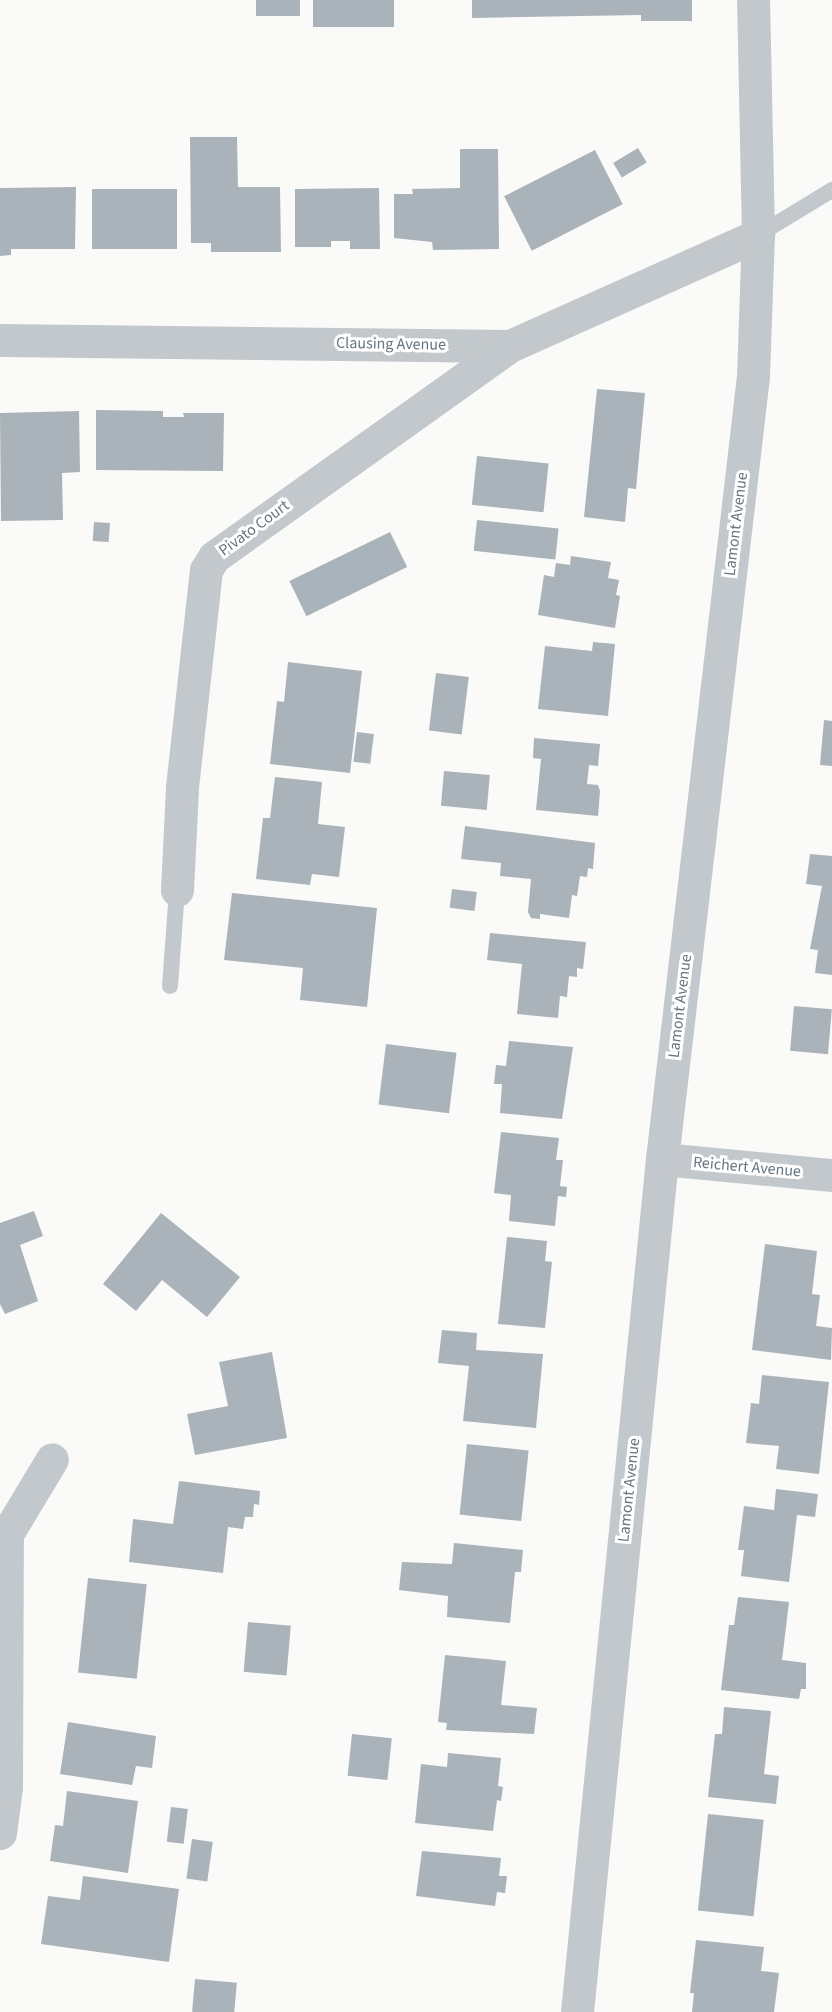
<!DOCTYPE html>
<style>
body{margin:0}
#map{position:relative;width:832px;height:2012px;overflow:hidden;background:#fafaf8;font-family:"Source Sans 3",sans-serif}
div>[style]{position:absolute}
.building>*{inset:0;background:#aab3b9;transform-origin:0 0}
.service>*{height:16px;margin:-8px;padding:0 8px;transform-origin:8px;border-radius:8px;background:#c3c8cc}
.minor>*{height:33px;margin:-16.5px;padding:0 16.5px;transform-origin:16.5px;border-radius:16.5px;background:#c3c8cc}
span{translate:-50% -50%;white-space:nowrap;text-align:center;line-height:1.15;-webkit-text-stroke:6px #fff;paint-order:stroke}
.street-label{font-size:16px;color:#657683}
</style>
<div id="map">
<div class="building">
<i style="left:256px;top:0;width:44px;height:16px"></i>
<i style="left:313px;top:0;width:81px;height:27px"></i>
<i style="clip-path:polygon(472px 0,692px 0,692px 21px,641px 21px,641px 15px,472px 18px)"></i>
<i style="clip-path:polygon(190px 137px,237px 137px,238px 187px,280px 187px,281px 252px,211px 252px,211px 243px,191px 243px)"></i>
<i style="left:638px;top:148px;width:17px;height:29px;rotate:59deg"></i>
<i style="clip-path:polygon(460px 149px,498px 149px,499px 249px,433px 250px,432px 242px,394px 238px,394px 194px,413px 194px,412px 189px,460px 188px)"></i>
<i style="left:595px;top:150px;width:61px;height:102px;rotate:63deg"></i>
<i style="clip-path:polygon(76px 187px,75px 249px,11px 249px,11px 255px,0 256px,0 188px)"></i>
<i style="clip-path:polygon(379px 188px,380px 249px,350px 249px,350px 241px,331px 241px,331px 247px,295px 247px,295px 189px)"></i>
<i style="left:177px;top:189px;width:60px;height:85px;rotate:90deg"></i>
<i style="clip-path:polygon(597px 389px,645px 393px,636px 489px,628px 488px,625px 522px,584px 517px)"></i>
<i style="clip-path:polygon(96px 410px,163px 411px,163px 417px,184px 417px,183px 413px,224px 413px,223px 471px,96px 470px)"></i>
<i style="clip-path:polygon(79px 411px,80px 472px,62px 473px,63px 520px,1px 521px,0 413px)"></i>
<i style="left:477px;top:456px;width:72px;height:49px;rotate:6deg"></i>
<i style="left:477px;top:520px;width:82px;height:31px;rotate:6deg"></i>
<i style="left:94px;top:522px;width:16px;height:19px;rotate:4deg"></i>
<i style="left:390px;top:532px;width:39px;height:112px;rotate:64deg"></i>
<i style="clip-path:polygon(571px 556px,611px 562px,608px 578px,619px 580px,616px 595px,620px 596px,615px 628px,538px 615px,544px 575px,554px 577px,556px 563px,570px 565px)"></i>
<i style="clip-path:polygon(593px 642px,615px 644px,608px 716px,538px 709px,545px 646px,592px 651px)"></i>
<i style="clip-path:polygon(288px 662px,362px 671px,350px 773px,270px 764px,277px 701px,284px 702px)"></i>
<i style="left:436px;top:673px;width:33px;height:58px;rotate:7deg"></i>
<i style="clip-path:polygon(824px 720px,832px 721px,832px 766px,820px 765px)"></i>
<i style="left:357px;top:732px;width:17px;height:30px;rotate:7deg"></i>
<i style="clip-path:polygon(534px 738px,600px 744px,598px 766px,589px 765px,587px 784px,598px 785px,600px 791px,598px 816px,536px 810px,541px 759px,533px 758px)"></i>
<i style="left:444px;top:771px;width:46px;height:35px;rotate:5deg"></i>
<i style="clip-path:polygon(275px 777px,322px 782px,318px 824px,345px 827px,339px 877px,312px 874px,310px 885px,256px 879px,263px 818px,270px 818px)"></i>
<i style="clip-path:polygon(465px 826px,595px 843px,593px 869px,588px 868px,587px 877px,580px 876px,577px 896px,572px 895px,569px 918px,540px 914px,540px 919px,531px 918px,528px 912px,531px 879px,500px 876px,501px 863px,461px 859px)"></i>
<i style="clip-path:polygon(810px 854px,832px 856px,832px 975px,815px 973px,818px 950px,810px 949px,822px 886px,806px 884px)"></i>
<i style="left:452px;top:889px;width:25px;height:19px;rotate:7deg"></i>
<i style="clip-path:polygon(232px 893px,377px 908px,367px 1007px,300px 1000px,303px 968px,224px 960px)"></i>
<i style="clip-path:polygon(490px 933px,586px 942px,583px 969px,577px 968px,577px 977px,569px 976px,567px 997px,560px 996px,558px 1018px,517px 1014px,522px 964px,487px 960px)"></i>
<i style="left:794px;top:1006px;width:38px;height:45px;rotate:5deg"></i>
<i style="clip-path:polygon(509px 1041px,573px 1047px,562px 1119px,500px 1113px,502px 1084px,494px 1084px,496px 1065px,506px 1066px)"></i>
<i style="left:386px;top:1044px;width:71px;height:61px;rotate:7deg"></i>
<i style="clip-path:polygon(501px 1132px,559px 1138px,556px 1160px,563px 1160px,560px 1186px,567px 1187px,566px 1197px,558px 1196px,555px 1226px,509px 1221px,511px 1195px,494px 1193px)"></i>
<i style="clip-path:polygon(34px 1211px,43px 1236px,20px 1245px,38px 1301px,5px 1314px,0 1304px,0 1223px)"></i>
<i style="clip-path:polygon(161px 1213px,240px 1277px,207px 1317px,162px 1280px,136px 1311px,103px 1284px)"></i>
<i style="clip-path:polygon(507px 1237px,547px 1241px,545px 1261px,552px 1262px,545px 1328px,498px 1324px)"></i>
<i style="clip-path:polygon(765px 1244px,817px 1251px,812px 1294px,820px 1295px,816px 1326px,832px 1328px,831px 1360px,752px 1350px)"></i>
<i style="clip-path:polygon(442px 1330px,477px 1333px,476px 1350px,543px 1354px,536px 1428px,463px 1421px,469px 1366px,438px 1363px)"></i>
<i style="clip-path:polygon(272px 1352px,287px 1438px,195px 1455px,187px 1414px,228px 1406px,219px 1362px)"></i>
<i style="clip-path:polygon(762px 1375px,829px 1382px,819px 1474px,776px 1469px,779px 1446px,746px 1443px,751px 1403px,759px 1404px)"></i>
<i style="left:467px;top:1444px;width:62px;height:71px;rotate:6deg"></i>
<i style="clip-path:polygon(179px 1481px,260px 1491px,259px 1505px,254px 1504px,253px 1517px,245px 1517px,243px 1529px,228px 1527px,223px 1573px,129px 1562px,133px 1519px,173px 1524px)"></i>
<i style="clip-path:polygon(776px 1489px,818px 1494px,815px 1517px,797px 1515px,789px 1582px,741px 1576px,744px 1550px,738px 1550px,744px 1506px,774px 1510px)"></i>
<i style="clip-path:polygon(454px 1543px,523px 1550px,521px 1572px,515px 1572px,510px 1623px,447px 1617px,448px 1596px,399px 1590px,402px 1562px,452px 1564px)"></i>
<i style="left:88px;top:1578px;width:59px;height:95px;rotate:6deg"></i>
<i style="clip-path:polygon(738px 1597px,789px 1602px,782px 1660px,806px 1663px,806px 1689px,801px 1689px,799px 1699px,721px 1690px,729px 1625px,734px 1625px)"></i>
<i style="left:248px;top:1622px;width:43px;height:50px;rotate:5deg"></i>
<i style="clip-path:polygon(445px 1655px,506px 1661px,501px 1705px,537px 1708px,534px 1734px,446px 1730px,447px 1723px,438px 1722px)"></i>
<i style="clip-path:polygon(724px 1707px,771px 1711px,764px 1774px,779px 1776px,776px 1804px,708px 1797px,715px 1734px,722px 1734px)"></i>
<i style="clip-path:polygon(68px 1722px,156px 1736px,152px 1768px,136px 1766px,132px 1785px,60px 1774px)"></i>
<i style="left:352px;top:1734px;width:40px;height:42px;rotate:6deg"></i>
<i style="clip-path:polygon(448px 1753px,501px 1758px,498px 1786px,503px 1787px,501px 1801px,497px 1800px,493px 1831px,415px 1823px,421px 1764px,447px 1767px)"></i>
<i style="clip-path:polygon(67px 1791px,138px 1801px,128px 1873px,50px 1861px,55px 1825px,63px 1826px)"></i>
<i style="left:171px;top:1807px;width:17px;height:35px;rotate:7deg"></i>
<i style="left:708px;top:1814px;width:56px;height:97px;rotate:6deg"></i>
<i style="left:192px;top:1839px;width:21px;height:40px;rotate:8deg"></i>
<i style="clip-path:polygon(422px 1851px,501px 1858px,499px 1876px,507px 1876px,505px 1893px,497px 1892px,495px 1906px,416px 1896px)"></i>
<i style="clip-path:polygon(83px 1876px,179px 1889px,169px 1962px,41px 1944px,48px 1896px,80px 1900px)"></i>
<i style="clip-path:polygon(696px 1940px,764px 1947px,761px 1971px,779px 1973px,774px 2012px,692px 2012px,694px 1993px,690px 1993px)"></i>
<i style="left:195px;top:1979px;width:42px;height:33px;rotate:5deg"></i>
</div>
<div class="service">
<i style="left:758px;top:235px;width:87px;rotate:-31.3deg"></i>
<i style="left:170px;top:986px;width:96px;rotate:-85.8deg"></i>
</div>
<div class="minor">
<i style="left:0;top:340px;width:510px;rotate:0.67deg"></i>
<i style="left:510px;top:346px;width:272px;rotate:-24.1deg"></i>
<i style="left:177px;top:890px;width:103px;rotate:-87.2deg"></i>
<i style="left:182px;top:787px;width:218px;rotate:-83.7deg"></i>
<i style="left:206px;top:570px;width:15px;rotate:-58deg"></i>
<i style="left:214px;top:557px;width:364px;rotate:-35.5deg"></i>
<i style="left:662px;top:1159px;width:171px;rotate:5.4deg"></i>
<i style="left:0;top:1833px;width:46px;rotate:-82.6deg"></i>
<i style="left:6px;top:1787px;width:253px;rotate:-89.8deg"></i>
<i style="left:7px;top:1534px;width:87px;rotate:-59deg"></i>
<i style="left:577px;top:2012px;width:857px;rotate:-84.31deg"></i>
<i style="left:662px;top:1159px;width:788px;rotate:-83.37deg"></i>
<i style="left:753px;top:376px;width:141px;rotate:-88deg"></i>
<i style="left:758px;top:235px;width:235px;rotate:-91.2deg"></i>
</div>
<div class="street-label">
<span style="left:391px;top:344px;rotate:1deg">Clausing Avenue</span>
<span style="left:736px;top:524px;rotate:-83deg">Lamont Avenue</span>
<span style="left:254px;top:528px;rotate:-36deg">Pivato Court</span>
<span style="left:680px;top:1006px;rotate:-83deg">Lamont Avenue</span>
<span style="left:747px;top:1167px;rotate:5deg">Reichert Avenue</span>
<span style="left:629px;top:1490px;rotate:-84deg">Lamont Avenue</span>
</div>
</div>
